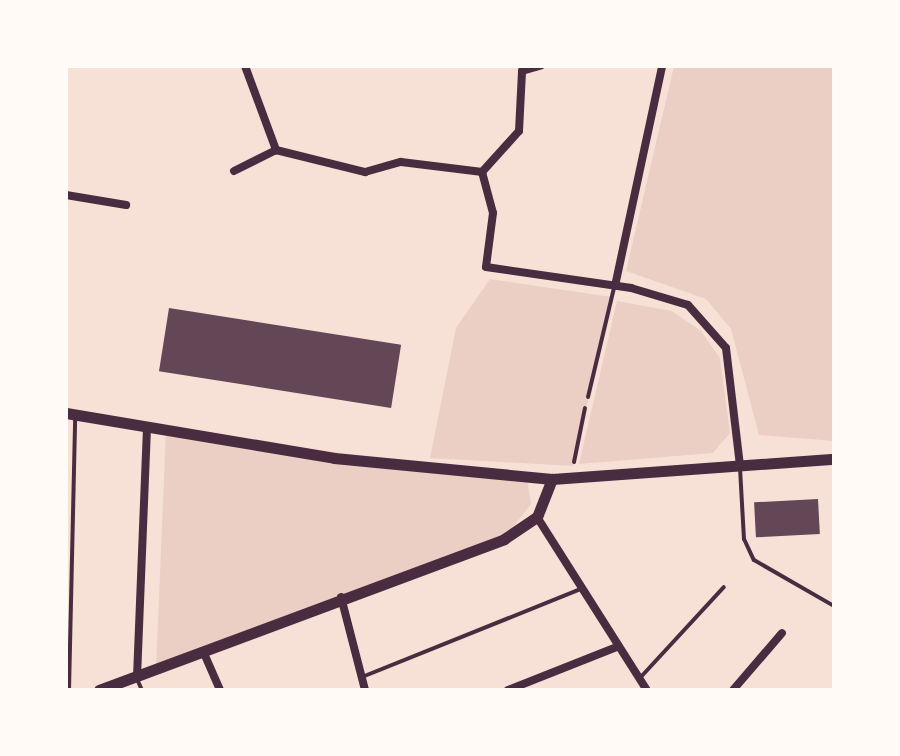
<!DOCTYPE html>
<style>
body{margin:0}
#map{position:relative;width:900px;height:756px;overflow:hidden;background:#f7e1d7;font-family:"Titillium Web",sans-serif}
div>[style]{position:absolute}
.green>*{inset:0;background:#ebcfc5}
.building>*{inset:0;background:#644757;transform-origin:0 0}
.path>*{height:4px;margin:-2px;padding:0 2px;transform-origin:2px;border-radius:2px;background:#4a2c40}
.service>*{height:4px;margin:-2px;padding:0 2px;transform-origin:2px;border-radius:2px;background:#4a2c40}
.minor>*{height:8px;margin:-4px;padding:0 4px;transform-origin:4px;border-radius:4px;background:#4a2c40}
.tertiary>*{height:11px;margin:-5.5px;padding:0 5.5px;transform-origin:5.5px;border-radius:5.5px;background:#4a2c40}
span{translate:-50% -50%;white-space:nowrap;text-align:center;line-height:1.15;-webkit-text-stroke:8px #fffaf5;paint-order:stroke}
.frame{position:absolute;inset:0;border:68px solid #fffaf5;pointer-events:none}
</style>
<div id="map">
<div class="green">
<i style="clip-path:polygon(674px 66px,834px 66px,834px 441px,759px 435px,731px 329px,706px 299px,626px 271px)"></i>
<i style="clip-path:polygon(490px 279px,612px 297px,573px 466px,430px 458px,456px 328px)"></i>
<i style="clip-path:polygon(617px 301px,672px 311px,701px 331px,720px 358px,730px 433px,713px 453px,579px 464px)"></i>
<i style="clip-path:polygon(166px 430px,527px 477px,531px 504px,504px 539px,156px 669px)"></i>
</div>
<div class="building">
<i style="left:169px;top:308px;width:235px;height:64px;rotate:9deg"></i>
<i style="left:818px;top:499px;width:35px;height:64px;rotate:87deg"></i>
</div>
<div class="path">
<i style="left:574px;top:462px;width:55px;rotate:-78.5deg"></i>
</div>
<div class="service">
<i style="left:588px;top:397px;width:112px;rotate:-76.6deg"></i>
<i style="left:740px;top:468px;width:71px;rotate:86.8deg"></i>
<i style="left:744px;top:539px;width:23px;rotate:65deg"></i>
<i style="left:754px;top:560px;width:92px;rotate:29.9deg"></i>
<i style="left:362px;top:677px;width:236px;rotate:-21.9deg"></i>
<i style="left:137px;top:679px;width:12px;rotate:66deg"></i>
<i style="left:639px;top:679px;width:125px;rotate:-47.3deg"></i>
<i style="left:69px;top:690px;width:273px;rotate:-88.7deg"></i>
</div>
<div class="minor">
<i style="left:245px;top:66px;width:90px;rotate:69.7deg"></i>
<i style="left:276px;top:150px;width:92px;rotate:13.9deg"></i>
<i style="left:365px;top:172px;width:37px;rotate:-16deg"></i>
<i style="left:401px;top:162px;width:82px;rotate:7deg"></i>
<i style="left:482px;top:172px;width:42px;rotate:75deg"></i>
<i style="left:493px;top:213px;width:54px;rotate:97.4deg"></i>
<i style="left:486px;top:267px;width:147px;rotate:8.2deg"></i>
<i style="left:631px;top:288px;width:59px;rotate:16.6deg"></i>
<i style="left:688px;top:305px;width:57px;rotate:48.5deg"></i>
<i style="left:726px;top:348px;width:119px;rotate:83.2deg"></i>
<i style="left:234px;top:171px;width:47px;rotate:-26.6deg"></i>
<i style="left:482px;top:172px;width:55px;rotate:-47.9deg"></i>
<i style="left:519px;top:131px;width:60px;rotate:-87.1deg"></i>
<i style="left:522px;top:71px;width:19px;rotate:-16deg"></i>
<i style="left:66px;top:195px;width:61px;rotate:9.5deg"></i>
<i style="left:615px;top:286px;width:225px;rotate:-77.9deg"></i>
<i style="left:537px;top:517px;width:205px;rotate:57.6deg"></i>
<i style="left:341px;top:597px;width:96px;rotate:75.5deg"></i>
<i style="left:203px;top:651px;width:43px;rotate:66.4deg"></i>
<i style="left:137px;top:677px;width:250px;rotate:-87.7deg"></i>
<i style="left:508px;top:690px;width:119px;rotate:-21.6deg"></i>
<i style="left:733px;top:690px;width:75px;rotate:-49.3deg"></i>
</div>
<div class="tertiary">
<i style="left:66px;top:413px;width:272px;rotate:9.5deg"></i>
<i style="left:334px;top:458px;width:219px;rotate:5.5deg"></i>
<i style="left:552px;top:479px;width:283px;rotate:-4.1deg"></i>
<i style="left:99px;top:690px;width:432px;rotate:-20.4deg"></i>
<i style="left:504px;top:539px;width:40px;rotate:-34deg"></i>
<i style="left:537px;top:517px;width:41px;rotate:-68.5deg"></i>
</div>
<div class="frame"></div>
</div>
